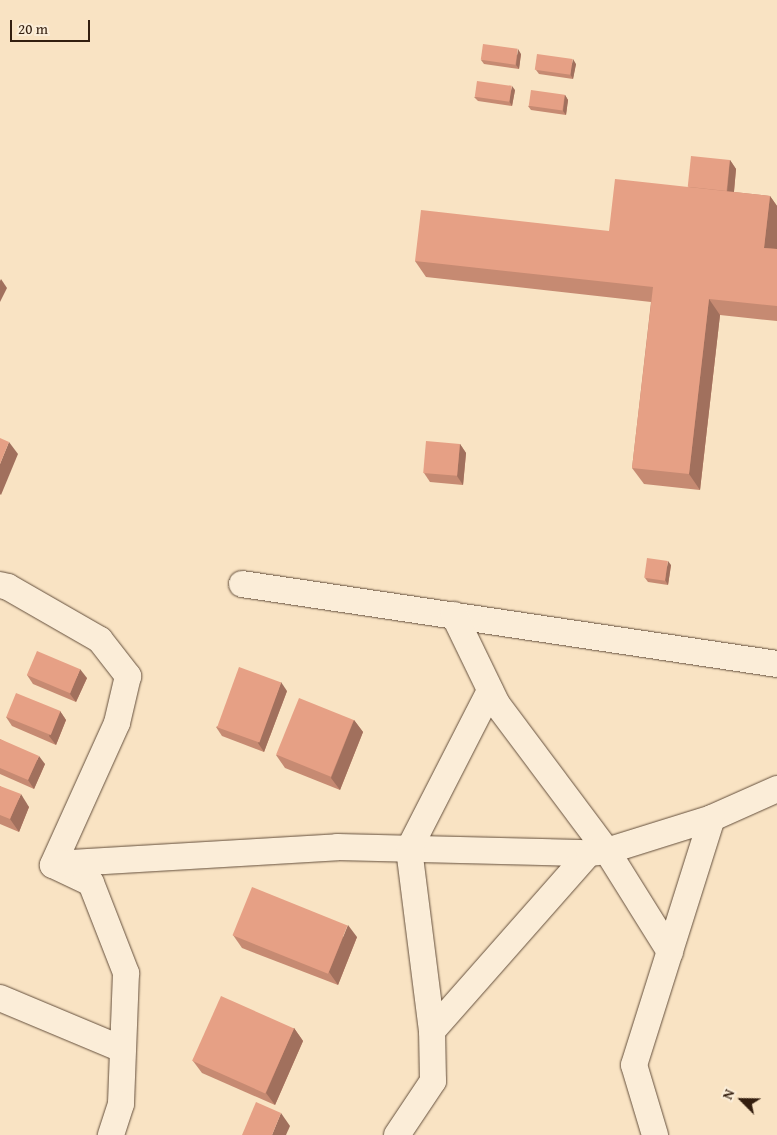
<!DOCTYPE html>
<style>
body{margin:0}
#map{position:relative;width:777px;height:1135px;overflow:hidden;background:#f9e3c3;font-family:"Gentium Book Plus",serif}
div>[style]{position:absolute}
.roads{filter:drop-shadow(0 0 1px #644f3c) drop-shadow(0 0 1px #644f3c)}
.minor>*{height:26px;margin:-13px;padding:0 13px;transform-origin:13px;border-radius:13px;background:#fbedd8}
.wall>*{inset:0;background:#c68a72}
.shaded-wall>*{inset:0;background:#a1705d}
.building>*{inset:0;background:#e6a085;transform-origin:0 0}
span{translate:-50% -50%;white-space:nowrap;text-align:center;line-height:1.15;-webkit-text-stroke:4px #fbedd8;paint-order:stroke}
.north{position:absolute;left:717px;top:1075px;width:50px;height:50px;-webkit-text-stroke:4px #fbedd8;paint-order:stroke;rotate:293deg;font-size:14px;font-weight:700;line-height:20px;text-align:center;color:#331e0f}
.north::after{content:'';display:block;margin:auto;width:18px;height:22px;background:#331e0f;clip-path:polygon(50% 0,100% 100%,50% 72%,0 100%)}
.scale{position:absolute;left:10px;top:20px;width:80px;height:22px;box-sizing:border-box;border:2px solid #331e0f;border-top:0;padding-left:6px;font-size:15px;line-height:18px;white-space:nowrap;color:#331e0f;-webkit-text-stroke:4px #fbedd8;paint-order:stroke}
</style>
<div id="map">
<div class="roads">
<div class="minor">
<i style="left:242px;top:584px;width:541px;rotate:8.5deg"></i>
<i style="left:0;top:585px;width:8px;rotate:14deg"></i>
<i style="left:8px;top:587px;width:106px;rotate:29.9deg"></i>
<i style="left:100px;top:640px;width:46px;rotate:52.1deg"></i>
<i style="left:128px;top:676px;width:48px;rotate:103.2deg"></i>
<i style="left:117px;top:723px;width:156px;rotate:114.3deg"></i>
<i style="left:53px;top:865px;width:42px;rotate:25.3deg"></i>
<i style="left:91px;top:883px;width:97px;rotate:68.7deg"></i>
<i style="left:126px;top:973px;width:131px;rotate:92.2deg"></i>
<i style="left:121px;top:1104px;width:33px;rotate:108deg"></i>
<i style="left:454px;top:615px;width:99px;rotate:64.2deg"></i>
<i style="left:497px;top:704px;width:184px;rotate:53.2deg"></i>
<i style="left:607px;top:851px;width:119px;rotate:58deg"></i>
<i style="left:54px;top:864px;width:284px;rotate:-3.4deg"></i>
<i style="left:337px;top:847px;width:252px;rotate:1.4deg"></i>
<i style="left:0;top:998px;width:132px;rotate:22.7deg"></i>
<i style="left:432px;top:1031px;width:183px;rotate:-97.2deg"></i>
<i style="left:409px;top:849px;width:178px;rotate:-62.9deg"></i>
<i style="left:397px;top:1135px;width:65px;rotate:-56.3deg"></i>
<i style="left:433px;top:1081px;width:50px;rotate:-91.1deg"></i>
<i style="left:432px;top:1031px;width:237px;rotate:-48.6deg"></i>
<i style="left:589px;top:853px;width:18px;rotate:-6deg"></i>
<i style="left:607px;top:851px;width:110px;rotate:-17.4deg"></i>
<i style="left:712px;top:818px;width:71px;rotate:-24deg"></i>
<i style="left:655px;top:1135px;width:73px;rotate:-106.7deg"></i>
<i style="left:634px;top:1065px;width:259px;rotate:-72.5deg"></i>
</div>
</div>
<div class="wall">
<i style="clip-path:polygon(521px 54px,519px 69px,484px 64px,481px 60px)"></i>
<i style="clip-path:polygon(576px 64px,573px 79px,539px 74px,536px 70px)"></i>
<i style="clip-path:polygon(515px 90px,512px 106px,478px 101px,474px 97px)"></i>
<i style="clip-path:polygon(565px 95px,568px 100px,566px 115px,531px 110px,528px 106px)"></i>
<i style="clip-path:polygon(730px 160px,736px 169px,734px 192px,770px 196px,777px 206px,777px 321px,720px 315px,700px 490px,644px 484px,632px 468px,651px 302px,426px 277px,415px 261px,609px 231px,688px 187px)"></i>
<i style="clip-path:polygon(460px 444px,466px 453px,463px 485px,430px 482px,424px 473px)"></i>
<i style="clip-path:polygon(671px 565px,668px 585px,648px 582px,645px 578px)"></i>
<i style="clip-path:polygon(27px 675px,87px 678px,76px 702px,33px 684px)"></i>
<i style="clip-path:polygon(287px 691px,264px 752px,222px 736px,216px 727px)"></i>
<i style="clip-path:polygon(60px 711px,66px 720px,56px 745px,12px 726px,6px 717px)"></i>
<i style="clip-path:polygon(354px 720px,363px 732px,340px 790px,285px 768px,276px 755px)"></i>
<i style="clip-path:polygon(0 739px,45px 764px,34px 789px,0 774px)"></i>
<i style="clip-path:polygon(0 786px,29px 807px,19px 832px,0 824px)"></i>
<i style="clip-path:polygon(233px 935px,357px 937px,338px 985px,242px 948px)"></i>
<i style="clip-path:polygon(294px 1028px,303px 1041px,275px 1105px,202px 1073px,193px 1061px)"></i>
</div>
<div class="shaded-wall">
<i style="clip-path:polygon(518px 49px,521px 54px,519px 69px,516px 65px)"></i>
<i style="clip-path:polygon(573px 59px,576px 64px,573px 79px,570px 74px)"></i>
<i style="clip-path:polygon(512px 86px,515px 90px,512px 106px,509px 101px)"></i>
<i style="clip-path:polygon(565px 95px,568px 100px,566px 115px,563px 111px)"></i>
<i style="clip-path:polygon(730px 160px,736px 169px,733px 202px,727px 193px)"></i>
<i style="clip-path:polygon(770px 196px,777px 206px,777px 249px,764px 248px)"></i>
<i style="clip-path:polygon(1px 279px,7px 288px,0 302px,0 281px)"></i>
<i style="clip-path:polygon(709px 299px,720px 315px,700px 490px,689px 474px)"></i>
<i style="clip-path:polygon(9px 442px,18px 454px,1px 495px,0 494px,0 464px)"></i>
<i style="clip-path:polygon(460px 444px,466px 453px,463px 485px,457px 476px)"></i>
<i style="clip-path:polygon(668px 561px,671px 565px,668px 585px,665px 580px)"></i>
<i style="clip-path:polygon(80px 669px,87px 678px,76px 702px,70px 694px)"></i>
<i style="clip-path:polygon(281px 682px,287px 691px,264px 752px,258px 743px)"></i>
<i style="clip-path:polygon(60px 711px,66px 720px,56px 745px,49px 736px)"></i>
<i style="clip-path:polygon(354px 720px,363px 732px,340px 790px,331px 778px)"></i>
<i style="clip-path:polygon(39px 756px,45px 764px,34px 789px,28px 780px)"></i>
<i style="clip-path:polygon(21px 794px,29px 807px,19px 832px,10px 819px)"></i>
<i style="clip-path:polygon(348px 925px,357px 937px,338px 985px,329px 972px)"></i>
<i style="clip-path:polygon(294px 1028px,303px 1041px,275px 1105px,266px 1093px)"></i>
<i style="clip-path:polygon(281px 1113px,290px 1126px,286px 1135px,272px 1135px)"></i>
</div>
<div class="building">
<i style="left:483px;top:44px;width:35px;height:16px;rotate:8deg"></i>
<i style="left:537px;top:54px;width:36px;height:16px;rotate:8deg"></i>
<i style="left:477px;top:81px;width:35px;height:16px;rotate:8deg"></i>
<i style="left:531px;top:90px;width:34px;height:16px;rotate:8deg"></i>
<i style="left:691px;top:156px;width:39px;height:31px;rotate:6deg"></i>
<i style="clip-path:polygon(615px 179px,770px 196px,764px 248px,777px 249px,777px 306px,709px 299px,689px 474px,632px 468px,653px 287px,415px 261px,421px 210px,609px 231px)"></i>
<i style="clip-path:polygon(0 438px,9px 442px,0 464px)"></i>
<i style="left:426px;top:441px;width:34px;height:32px;rotate:5deg"></i>
<i style="left:647px;top:558px;width:21px;height:20px;rotate:8deg"></i>
<i style="left:37px;top:651px;width:47px;height:26px;rotate:23deg"></i>
<i style="left:239px;top:667px;width:45px;height:64px;rotate:20deg"></i>
<i style="left:16px;top:693px;width:48px;height:26px;rotate:22deg"></i>
<i style="left:299px;top:698px;width:59px;height:61px;rotate:22deg"></i>
<i style="clip-path:polygon(0 739px,39px 756px,28px 780px,0 768px)"></i>
<i style="clip-path:polygon(0 786px,21px 794px,10px 819px,0 815px)"></i>
<i style="left:252px;top:887px;width:103px;height:52px;rotate:22deg"></i>
<i style="left:221px;top:996px;width:80px;height:71px;rotate:24deg"></i>
<i style="clip-path:polygon(256px 1102px,281px 1113px,272px 1135px,242px 1135px)"></i>
</div>
<div class="north">N</div>
<div class="scale">20 m</div>
</div>
